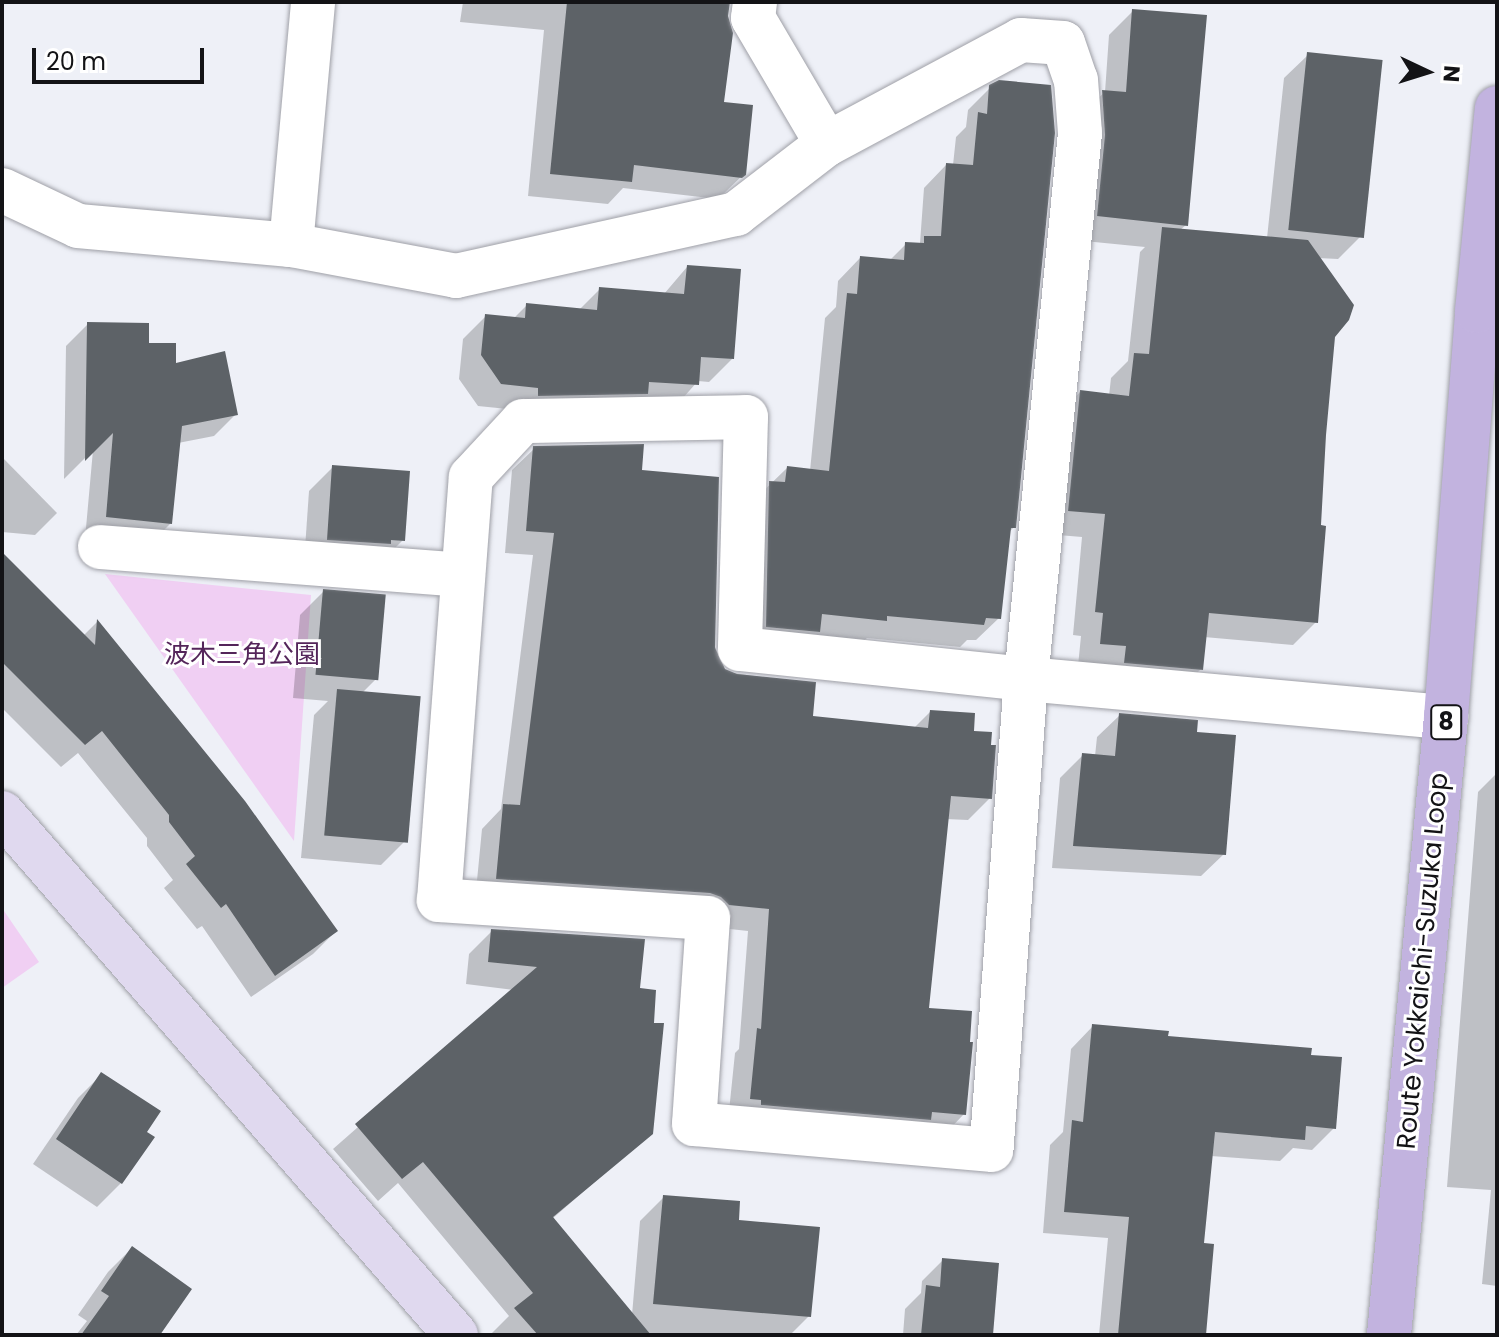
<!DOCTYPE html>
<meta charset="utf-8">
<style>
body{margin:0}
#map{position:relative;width:1499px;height:1337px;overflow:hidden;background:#eef0f7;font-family:Poppins,"Noto Sans JP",sans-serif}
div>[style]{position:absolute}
.green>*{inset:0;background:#f0cff3}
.shadow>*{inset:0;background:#0003}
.building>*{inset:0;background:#5d6267;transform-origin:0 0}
.roads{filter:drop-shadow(0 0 2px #9fa0a7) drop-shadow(0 0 2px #9fa0a7)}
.street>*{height:44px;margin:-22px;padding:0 22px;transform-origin:22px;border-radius:22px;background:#fff}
.secondary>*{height:44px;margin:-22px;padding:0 22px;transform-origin:22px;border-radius:22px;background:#e0d9ef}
.primary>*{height:44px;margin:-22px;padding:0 22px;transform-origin:22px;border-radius:22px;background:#c2b3df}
span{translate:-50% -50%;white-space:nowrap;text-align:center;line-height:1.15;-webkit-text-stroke:6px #fff;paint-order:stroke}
.shield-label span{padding:2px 6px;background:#fff;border:2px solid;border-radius:6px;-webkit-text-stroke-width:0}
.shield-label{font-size:24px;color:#131316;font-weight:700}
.park-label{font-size:26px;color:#54255a}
.street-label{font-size:26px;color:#131316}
.frame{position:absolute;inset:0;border:4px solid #131316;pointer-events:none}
.north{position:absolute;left:1387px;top:32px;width:80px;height:80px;-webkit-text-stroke:6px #fff;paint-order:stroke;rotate:94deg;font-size:22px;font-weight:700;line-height:32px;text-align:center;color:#131316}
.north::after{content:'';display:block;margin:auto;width:28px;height:36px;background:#131316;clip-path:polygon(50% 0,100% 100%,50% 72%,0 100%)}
.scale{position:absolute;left:32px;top:48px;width:172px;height:36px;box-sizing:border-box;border:4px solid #131316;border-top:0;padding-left:10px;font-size:24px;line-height:28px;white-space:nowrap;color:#131316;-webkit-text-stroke:6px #fff;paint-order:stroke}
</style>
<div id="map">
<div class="green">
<i style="clip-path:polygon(105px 574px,311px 595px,294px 841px)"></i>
<i style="clip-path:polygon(2px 908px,39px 962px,2px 988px)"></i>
</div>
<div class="shadow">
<i style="clip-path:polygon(463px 2px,728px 2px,722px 104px,744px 174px,718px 199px,623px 188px,608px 204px,528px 196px,544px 30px,460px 22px)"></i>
<i style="clip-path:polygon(1133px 11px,1186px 225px,1180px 230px,1267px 238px,1284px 78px,1308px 55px,1362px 235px,1338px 259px,1318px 258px,1333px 336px,1324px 435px,1316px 622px,1293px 645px,1204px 637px,1201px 669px,1178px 692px,1078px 666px,1081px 636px,1073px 635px,1082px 537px,1046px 534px,1057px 416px,1080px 392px,1109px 396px,1111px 378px,1128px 361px,1140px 252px,1145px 247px,1074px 240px,1079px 115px,1105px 92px,1109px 35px)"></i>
<i style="clip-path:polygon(991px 87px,1014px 527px,1008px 533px,999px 618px,976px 640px,967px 640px,960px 647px,867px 638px,862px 642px,744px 649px,748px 506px,787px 468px,810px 471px,825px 318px,836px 307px,838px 281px,860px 258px,889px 261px,906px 244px,920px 243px,924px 188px,946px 165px,953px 165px,956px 137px,966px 127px,968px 110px)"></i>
<i style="clip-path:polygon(687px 267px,732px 359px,709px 382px,698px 381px,674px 408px,516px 410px,478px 406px,459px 379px,463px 339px,486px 316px,513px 319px,527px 305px,579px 310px,600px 289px,664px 294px)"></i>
<i style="clip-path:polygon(88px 324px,147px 345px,236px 414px,214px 436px,178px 443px,171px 523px,149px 545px,85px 539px,93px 450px,64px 479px,66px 346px)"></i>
<i style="clip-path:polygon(535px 448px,639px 472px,726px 672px,814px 684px,811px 718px,914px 728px,930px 712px,972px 733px,990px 798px,968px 820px,946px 819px,927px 1010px,964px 1114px,942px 1137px,728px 1121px,735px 1053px,739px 1049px,748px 931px,475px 901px,482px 829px,501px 809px,533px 555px,505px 553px,512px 470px)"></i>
<i style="clip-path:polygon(2px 457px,57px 513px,35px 535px,2px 532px)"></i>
<i style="clip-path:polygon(332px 468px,403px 540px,379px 564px,304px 563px,309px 491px)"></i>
<i style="clip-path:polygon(2px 555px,83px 636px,97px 622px,336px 931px,313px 954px,251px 997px,202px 926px,197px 929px,164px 888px,173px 880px,147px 846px,147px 838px,78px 753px,61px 767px,2px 708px)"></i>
<i style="clip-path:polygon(324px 591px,376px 679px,362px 693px,405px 841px,381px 865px,301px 858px,314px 715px,328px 701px,293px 698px,300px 615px)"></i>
<i style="clip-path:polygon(1120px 715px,1195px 734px,1224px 854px,1201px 876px,1052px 868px,1060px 778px,1083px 755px,1095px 756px,1097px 737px)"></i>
<i style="clip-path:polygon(1497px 773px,1497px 1286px,1482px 1284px,1491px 1190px,1447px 1187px,1478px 792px)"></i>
<i style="clip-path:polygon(492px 931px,638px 990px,651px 1133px,552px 1219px,632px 1315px,640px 1221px,664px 1197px,737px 1222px,809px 1316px,790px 1335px,495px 1335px,492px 1333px,509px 1316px,398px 1183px,378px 1201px,333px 1149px,514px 990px,466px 984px,469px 954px)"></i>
<i style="clip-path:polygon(1093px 1026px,1309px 1057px,1334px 1128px,1312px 1150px,1293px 1148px,1280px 1161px,1211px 1156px,1202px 1245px,1204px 1335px,1099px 1335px,1108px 1238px,1043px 1233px,1050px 1145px,1063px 1132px,1071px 1049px)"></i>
<i style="clip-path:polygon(102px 1074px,144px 1132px,121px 1183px,97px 1207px,33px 1164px,78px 1098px)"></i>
<i style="clip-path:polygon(132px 1248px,157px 1335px,76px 1335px,87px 1321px,78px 1315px,108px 1272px)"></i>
<i style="clip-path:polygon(943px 1260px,991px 1335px,903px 1335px,905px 1309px,921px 1293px,922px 1281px)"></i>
</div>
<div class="building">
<i style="clip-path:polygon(567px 2px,730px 2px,728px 16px,733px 33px,724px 102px,753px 105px,746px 175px,742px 178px,634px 165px,632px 182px,550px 174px)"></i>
<i style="clip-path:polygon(1132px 9px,1207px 15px,1188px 226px,1097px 216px,1105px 135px,1102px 90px,1126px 92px)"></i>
<i style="left:1307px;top:52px;width:76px;height:179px;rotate:6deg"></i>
<i style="clip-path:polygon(999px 80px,1051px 85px,1055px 133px,1016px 528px,1011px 528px,1001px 619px,986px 618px,984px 625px,887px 616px,887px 621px,822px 614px,820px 632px,766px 627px,769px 481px,785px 482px,787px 466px,829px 471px,847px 293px,857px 294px,860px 256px,904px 260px,905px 242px,924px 243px,924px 236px,941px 236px,946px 163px,973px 165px,978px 112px,987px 114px,989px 85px)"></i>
<i style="clip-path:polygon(1162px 227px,1308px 240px,1354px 305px,1349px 320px,1335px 337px,1326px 435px,1321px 525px,1326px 526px,1318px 623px,1209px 613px,1203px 670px,1124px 663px,1126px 646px,1100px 644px,1103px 613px,1095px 612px,1105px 514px,1068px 511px,1080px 390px,1129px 396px,1134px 353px,1149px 354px)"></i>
<i style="clip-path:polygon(687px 265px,741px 269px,734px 359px,701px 357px,699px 385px,649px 382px,648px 394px,538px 396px,538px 388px,501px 384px,481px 355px,485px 314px,525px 318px,526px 303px,597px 310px,599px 287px,684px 294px)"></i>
<i style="clip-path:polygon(87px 322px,149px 323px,149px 343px,176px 343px,176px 363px,225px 351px,238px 415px,182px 426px,172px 524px,106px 517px,113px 433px,85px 461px)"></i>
<i style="clip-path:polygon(644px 444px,642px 470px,719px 477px,715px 648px,725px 669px,737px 674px,816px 682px,813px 716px,928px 728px,930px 710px,975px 713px,974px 731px,992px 732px,991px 745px,996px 745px,992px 799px,951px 796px,929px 1008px,972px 1011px,970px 1042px,973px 1042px,966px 1115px,932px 1112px,931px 1120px,761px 1105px,761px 1100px,750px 1099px,757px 1028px,761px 1029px,769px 909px,729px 905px,721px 897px,710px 893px,496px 879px,503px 804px,520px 805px,554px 533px,526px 531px,533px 446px)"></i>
<i style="clip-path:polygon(332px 465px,410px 471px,405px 541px,391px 540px,391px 544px,327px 540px)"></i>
<i style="clip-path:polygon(2px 552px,95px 645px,97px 619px,245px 801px,338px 931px,275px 976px,226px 904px,221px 908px,186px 864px,195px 856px,169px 822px,169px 815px,102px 731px,85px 745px,2px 662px)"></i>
<i style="left:323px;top:589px;width:63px;height:86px;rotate:5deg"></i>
<i style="left:337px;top:689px;width:84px;height:147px;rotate:5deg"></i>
<i style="clip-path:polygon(1119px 713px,1198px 720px,1197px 732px,1236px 735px,1226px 855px,1073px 846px,1082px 753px,1115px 756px)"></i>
<i style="clip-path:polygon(491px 929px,645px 939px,640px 988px,656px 990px,654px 1023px,664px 1023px,653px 1134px,553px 1217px,651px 1335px,538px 1335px,514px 1308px,533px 1293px,423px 1162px,402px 1179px,355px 1124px,537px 967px,488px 962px)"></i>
<i style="clip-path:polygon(1092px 1024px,1169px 1031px,1168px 1036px,1312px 1048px,1311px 1055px,1342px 1057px,1336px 1129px,1306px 1126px,1305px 1140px,1215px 1132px,1204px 1243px,1214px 1244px,1206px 1335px,1118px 1335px,1129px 1217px,1064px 1212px,1072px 1120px,1083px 1122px)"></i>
<i style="clip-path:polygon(101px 1072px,161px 1111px,147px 1132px,155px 1137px,122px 1184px,56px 1139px)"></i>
<i style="clip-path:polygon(663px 1195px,740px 1201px,739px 1220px,820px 1227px,811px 1317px,653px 1304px)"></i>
<i style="clip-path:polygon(132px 1246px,192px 1289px,160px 1335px,81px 1335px,109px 1296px,101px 1291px)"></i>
<i style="clip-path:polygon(942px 1258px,999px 1263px,993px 1335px,921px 1335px,926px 1285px,940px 1287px)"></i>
</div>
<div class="roads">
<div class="street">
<i style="left:755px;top:2px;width:16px;rotate:97deg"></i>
<i style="left:753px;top:18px;width:146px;rotate:59.6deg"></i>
<i style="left:2px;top:190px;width:84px;rotate:25.3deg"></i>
<i style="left:78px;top:226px;width:214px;rotate:5.1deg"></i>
<i style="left:291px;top:245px;width:168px;rotate:10.6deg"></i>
<i style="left:456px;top:276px;width:287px;rotate:-12.5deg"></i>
<i style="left:736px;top:214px;width:115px;rotate:-37.6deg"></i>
<i style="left:827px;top:144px;width:220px;rotate:-28.2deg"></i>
<i style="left:1021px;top:40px;width:42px;rotate:4.1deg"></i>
<i style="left:1063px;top:43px;width:39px;rotate:71deg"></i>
<i style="left:1076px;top:80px;width:53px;rotate:85.7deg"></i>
<i style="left:1080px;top:133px;width:549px;rotate:95.65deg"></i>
<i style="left:1026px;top:679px;width:472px;rotate:94.2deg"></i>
<i style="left:991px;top:1150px;width:298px;rotate:-175deg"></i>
<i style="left:694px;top:1124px;width:206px;rotate:-86.1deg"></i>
<i style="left:708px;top:918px;width:270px;rotate:-176.2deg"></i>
<i style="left:439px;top:900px;width:424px;rotate:-85.7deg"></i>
<i style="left:471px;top:477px;width:76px;rotate:-47.1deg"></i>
<i style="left:523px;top:421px;width:223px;rotate:-1deg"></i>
<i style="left:746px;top:417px;width:232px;rotate:91.5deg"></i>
<i style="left:740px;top:649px;width:288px;rotate:6deg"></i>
<i style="left:1026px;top:679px;width:422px;rotate:5.2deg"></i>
<i style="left:291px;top:245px;width:244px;rotate:-84.8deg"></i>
<i style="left:100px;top:547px;width:362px;rotate:4.4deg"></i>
</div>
<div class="secondary">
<i style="left:2px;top:813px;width:692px;rotate:48.99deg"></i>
</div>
<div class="primary">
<i style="left:1389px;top:1335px;width:621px;rotate:-84.73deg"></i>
<i style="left:1446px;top:717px;width:407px;rotate:-85.6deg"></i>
<i style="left:1477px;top:311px;width:204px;rotate:-84.4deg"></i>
</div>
</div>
<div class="shield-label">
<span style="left:1446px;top:722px">8</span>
</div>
<div class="park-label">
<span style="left:242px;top:655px">波木三角公園</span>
</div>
<div class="street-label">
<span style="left:1423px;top:961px;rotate:-85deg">Route Yokkaichi-Suzuka Loop</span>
</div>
<div class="frame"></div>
<div class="north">N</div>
<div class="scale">20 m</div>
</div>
